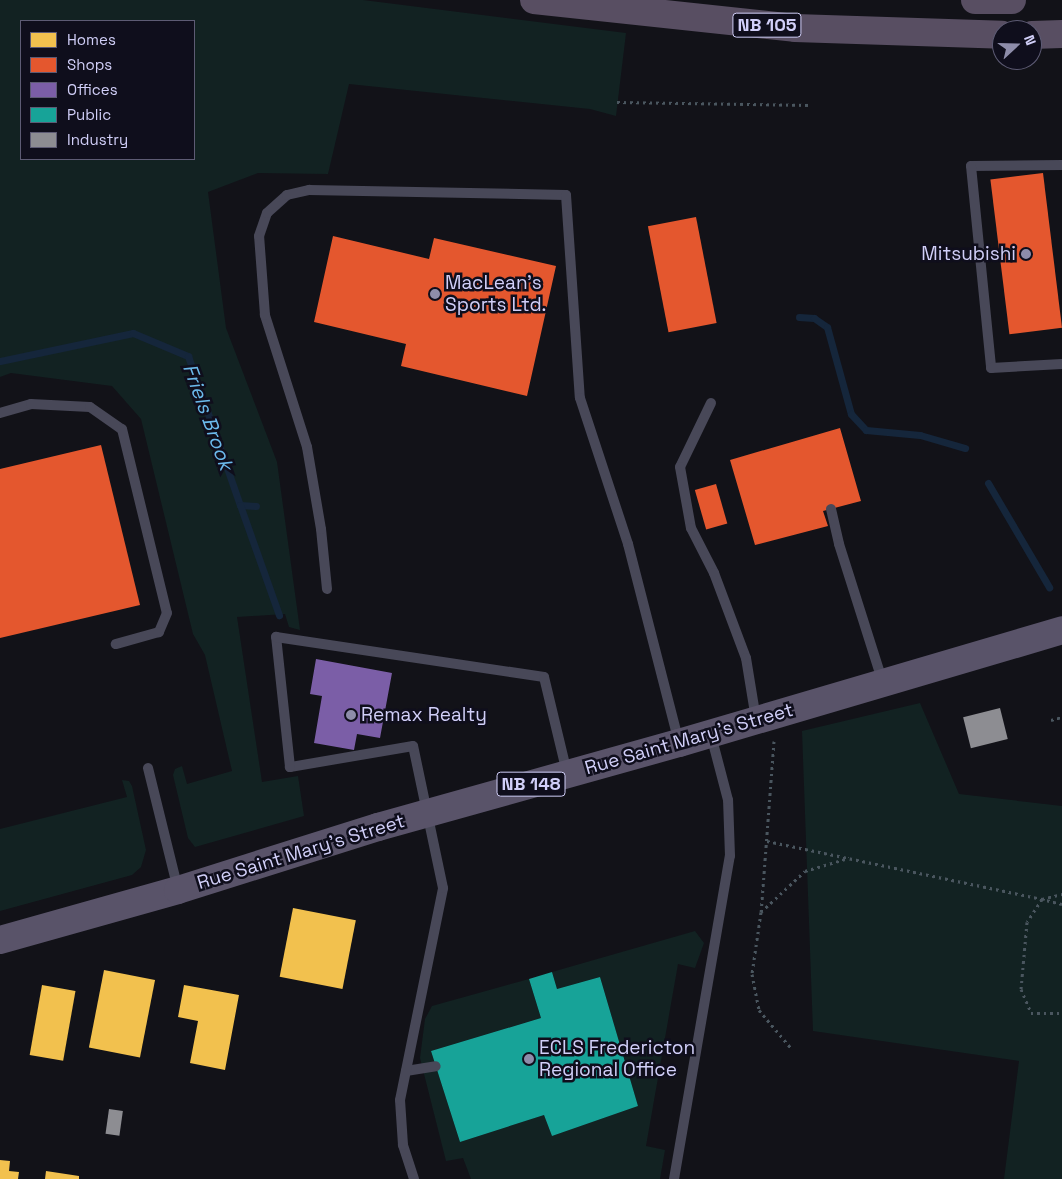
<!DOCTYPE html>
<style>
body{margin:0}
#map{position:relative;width:1062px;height:1179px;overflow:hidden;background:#121218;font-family:"Space Grotesk",sans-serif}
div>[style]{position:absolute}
.green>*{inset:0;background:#122222}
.homes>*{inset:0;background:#f2c14e;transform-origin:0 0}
.shops>*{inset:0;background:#e4572e;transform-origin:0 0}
.offices>*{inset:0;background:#7b5ea7}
.public>*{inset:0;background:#17a398}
.industry>*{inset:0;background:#8d8d92;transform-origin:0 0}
.stream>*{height:7px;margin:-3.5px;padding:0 3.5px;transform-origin:3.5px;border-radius:3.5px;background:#15263b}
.path>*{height:3px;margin-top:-1.5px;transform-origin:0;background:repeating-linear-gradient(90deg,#4a565f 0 2.5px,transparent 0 6.5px)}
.service>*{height:10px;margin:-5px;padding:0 5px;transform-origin:5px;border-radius:5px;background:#484858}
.primary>*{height:28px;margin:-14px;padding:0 14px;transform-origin:14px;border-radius:14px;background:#595369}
.trunk>*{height:28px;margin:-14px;padding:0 14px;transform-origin:14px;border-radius:14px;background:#584e62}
.dots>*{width:14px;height:14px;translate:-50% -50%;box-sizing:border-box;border:2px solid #0f0e1c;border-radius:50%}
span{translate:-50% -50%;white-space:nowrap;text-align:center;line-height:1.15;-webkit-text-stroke:5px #0f0e1c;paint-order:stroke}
.shield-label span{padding:1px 4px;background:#0f0e1c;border:1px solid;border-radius:4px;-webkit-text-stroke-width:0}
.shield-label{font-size:18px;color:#d1cff8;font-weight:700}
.poi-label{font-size:19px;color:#d1cff8}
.right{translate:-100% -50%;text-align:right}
.left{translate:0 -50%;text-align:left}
.street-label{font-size:19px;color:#d1cff8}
.water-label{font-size:20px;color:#6bb9eb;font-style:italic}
.legend{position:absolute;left:20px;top:20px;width:175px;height:140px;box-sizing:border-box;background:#0f0e1c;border:1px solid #5d5b74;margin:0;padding:6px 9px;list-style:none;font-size:15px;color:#d1cff8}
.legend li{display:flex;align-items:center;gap:10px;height:25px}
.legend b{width:25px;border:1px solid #5d5b74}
.north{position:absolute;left:992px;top:20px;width:50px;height:50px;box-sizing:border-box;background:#0f0e1c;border:1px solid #5d5b74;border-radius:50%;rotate:69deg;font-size:14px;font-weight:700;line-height:20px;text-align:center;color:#d1cff8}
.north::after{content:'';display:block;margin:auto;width:18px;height:22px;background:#8e8daa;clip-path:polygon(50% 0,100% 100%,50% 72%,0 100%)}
</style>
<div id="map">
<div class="green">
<i style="clip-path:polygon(evenodd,0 0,363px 0,626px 33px,616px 116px,590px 109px,349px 84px,328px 174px,258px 173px,208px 192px,226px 328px,277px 462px,300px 630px,289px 627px,285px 614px,237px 617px,262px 782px,298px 776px,304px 816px,195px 847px,188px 838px,173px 775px,175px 769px,182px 766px,187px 784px,232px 771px,205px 655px,193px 634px,141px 419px,112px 386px,11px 373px,0 377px,0 0,21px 21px,194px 21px,194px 159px,21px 159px,21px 21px)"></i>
<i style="clip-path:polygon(920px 703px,959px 794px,1062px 806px,1062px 1179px,1004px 1179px,1019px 1061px,813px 1031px,802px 731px)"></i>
<i style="clip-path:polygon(122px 780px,129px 781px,132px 786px,146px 850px,141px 867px,132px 875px,0 911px,0 829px,127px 797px)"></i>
<i style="clip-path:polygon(695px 931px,704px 943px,695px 968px,678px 964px,646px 1146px,665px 1150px,660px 1179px,471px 1179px,463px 1158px,446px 1161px,420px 1058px,425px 1019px,432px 1006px,529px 979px,541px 1018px,431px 1051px,460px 1142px,544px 1115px,552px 1136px,638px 1106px,600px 977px,557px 989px,552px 972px)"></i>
</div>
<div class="homes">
<i style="left:293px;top:908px;width:64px;height:70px;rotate:11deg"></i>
<i style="left:104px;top:970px;width:52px;height:79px;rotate:11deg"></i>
<i style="left:42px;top:985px;width:34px;height:71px;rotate:10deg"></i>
<i style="clip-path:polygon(184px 985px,239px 995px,225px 1070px,190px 1063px,198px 1021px,178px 1017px)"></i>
<i style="clip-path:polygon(0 1160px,10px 1161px,9px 1171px,19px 1172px,18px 1179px,0 1179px)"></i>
<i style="clip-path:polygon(46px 1171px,79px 1176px,79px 1179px,45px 1179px)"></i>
</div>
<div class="shops">
<i style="left:1043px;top:173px;width:156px;height:53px;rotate:83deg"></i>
<i style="left:696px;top:217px;width:108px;height:49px;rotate:79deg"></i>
<i style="clip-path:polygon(333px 236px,429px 259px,434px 238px,556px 266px,527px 396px,401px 366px,406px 344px,314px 322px)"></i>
<i style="clip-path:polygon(840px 428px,861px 501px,823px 511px,828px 526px,755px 545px,730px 460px)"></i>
<i style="clip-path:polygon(101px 445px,140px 605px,0 638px,0 469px)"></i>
<i style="left:716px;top:484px;width:41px;height:22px;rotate:74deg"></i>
</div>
<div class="offices">
<i style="clip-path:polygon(316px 659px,392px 673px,380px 738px,357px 734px,354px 750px,314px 743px,322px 696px,310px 694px)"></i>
</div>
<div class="public">
<i style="clip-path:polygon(552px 972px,557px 989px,600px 977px,638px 1106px,552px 1136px,544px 1115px,460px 1142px,431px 1051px,541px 1018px,529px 979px)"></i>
</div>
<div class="industry">
<i style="left:1000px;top:708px;width:32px;height:38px;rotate:76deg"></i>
<i style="left:109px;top:1109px;width:14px;height:25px;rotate:8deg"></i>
</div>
<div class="stream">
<i style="left:799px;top:317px;width:15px;rotate:4deg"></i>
<i style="left:814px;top:318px;width:16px;rotate:35deg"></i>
<i style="left:827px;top:327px;width:90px;rotate:74.6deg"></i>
<i style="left:851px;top:414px;width:22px;rotate:47deg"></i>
<i style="left:866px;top:430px;width:54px;rotate:5.3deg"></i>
<i style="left:920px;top:435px;width:47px;rotate:16.1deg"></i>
<i style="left:0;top:361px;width:136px;rotate:-11.9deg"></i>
<i style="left:133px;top:333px;width:60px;rotate:22.7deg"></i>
<i style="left:188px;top:356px;width:158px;rotate:70.8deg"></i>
<i style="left:240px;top:505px;width:16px;rotate:4deg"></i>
<i style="left:988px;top:483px;width:121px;rotate:59.6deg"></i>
<i style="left:240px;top:505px;width:117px;rotate:70.5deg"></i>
</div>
<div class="path">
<i style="left:617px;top:102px;width:193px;rotate:0.9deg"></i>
<i style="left:1051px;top:720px;width:11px;rotate:-15deg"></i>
<i style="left:774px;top:741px;width:171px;rotate:94.3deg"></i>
<i style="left:761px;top:912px;width:63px;rotate:98.3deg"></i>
<i style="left:752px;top:974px;width:37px;rotate:79deg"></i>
<i style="left:759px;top:1010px;width:50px;rotate:49.9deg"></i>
<i style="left:767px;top:841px;width:281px;rotate:11.9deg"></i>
<i style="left:1042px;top:899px;width:21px;rotate:-14deg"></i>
<i style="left:1062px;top:904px;width:21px;rotate:-166deg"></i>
<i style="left:1042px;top:899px;width:27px;rotate:123deg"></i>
<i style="left:1027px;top:922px;width:67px;rotate:95.1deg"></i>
<i style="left:1021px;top:989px;width:26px;rotate:67deg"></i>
<i style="left:1031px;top:1013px;width:31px"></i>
<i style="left:761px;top:912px;width:60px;rotate:-43deg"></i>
<i style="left:805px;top:871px;width:46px;rotate:-16.5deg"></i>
</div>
<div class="service">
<i style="left:1062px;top:165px;width:91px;rotate:179.4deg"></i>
<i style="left:971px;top:166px;width:203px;rotate:84.3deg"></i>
<i style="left:991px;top:368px;width:71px;rotate:-3.2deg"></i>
<i style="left:711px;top:403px;width:71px;rotate:115.8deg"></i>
<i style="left:680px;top:467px;width:62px;rotate:79.8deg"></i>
<i style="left:691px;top:528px;width:51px;rotate:62.9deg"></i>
<i style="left:714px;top:573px;width:91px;rotate:69.4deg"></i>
<i style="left:746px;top:658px;width:62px;rotate:80.7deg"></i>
<i style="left:0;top:413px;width:32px;rotate:-16deg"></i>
<i style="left:31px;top:404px;width:59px;rotate:2.9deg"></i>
<i style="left:90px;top:407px;width:39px;rotate:35deg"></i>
<i style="left:122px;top:429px;width:189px;rotate:76.3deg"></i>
<i style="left:167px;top:613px;width:21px;rotate:113deg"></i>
<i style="left:159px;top:632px;width:45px;rotate:164.4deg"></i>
<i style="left:831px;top:509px;width:36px;rotate:77deg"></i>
<i style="left:839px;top:544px;width:146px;rotate:72.4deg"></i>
<i style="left:327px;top:589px;width:60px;rotate:-95.7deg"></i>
<i style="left:321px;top:529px;width:83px;rotate:-99.7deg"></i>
<i style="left:307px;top:447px;width:139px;rotate:-107.7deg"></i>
<i style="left:265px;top:315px;width:79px;rotate:-94.3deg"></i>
<i style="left:259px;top:236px;width:24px;rotate:-71deg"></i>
<i style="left:267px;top:213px;width:27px;rotate:-42deg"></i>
<i style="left:287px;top:195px;width:23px;rotate:-13deg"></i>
<i style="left:309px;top:190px;width:257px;rotate:1.1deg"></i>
<i style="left:566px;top:195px;width:203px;rotate:86.1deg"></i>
<i style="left:580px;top:398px;width:154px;rotate:71.8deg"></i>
<i style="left:628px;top:544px;width:204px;rotate:75.6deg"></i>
<i style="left:148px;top:768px;width:125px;rotate:76.1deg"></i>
<i style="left:406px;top:1071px;width:30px;rotate:-9deg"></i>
<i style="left:414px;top:1179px;width:36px;rotate:-108deg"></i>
<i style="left:403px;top:1145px;width:45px;rotate:-93.8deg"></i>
<i style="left:400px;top:1100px;width:216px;rotate:-78.5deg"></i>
<i style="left:443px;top:888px;width:145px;rotate:-101.9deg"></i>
<i style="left:413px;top:746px;width:125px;rotate:170.3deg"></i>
<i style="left:290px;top:767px;width:131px;rotate:-96.1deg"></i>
<i style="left:276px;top:637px;width:271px;rotate:8.5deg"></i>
<i style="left:544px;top:677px;width:99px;rotate:76.5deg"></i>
<i style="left:674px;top:1179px;width:328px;rotate:-80.2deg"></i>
<i style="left:730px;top:856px;width:56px;rotate:-92deg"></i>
<i style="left:728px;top:800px;width:67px;rotate:-104.7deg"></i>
</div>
<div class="primary">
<i style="left:0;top:940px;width:185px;rotate:-15.7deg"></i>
<i style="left:178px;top:890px;width:210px;rotate:-17.5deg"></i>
<i style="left:378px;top:827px;width:313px;rotate:-15.6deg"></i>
<i style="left:679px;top:743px;width:399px;rotate:-16.4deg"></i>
</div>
<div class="trunk">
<i style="left:534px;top:0;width:262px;rotate:6.1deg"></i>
<i style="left:795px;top:28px;width:207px;rotate:1.9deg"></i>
<i style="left:975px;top:0;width:37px"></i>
<i style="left:1032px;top:35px;width:30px;rotate:-2deg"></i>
</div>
<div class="dots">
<i style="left:1026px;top:254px;background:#8e8daa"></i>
<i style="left:435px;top:294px;background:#8e8daa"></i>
<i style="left:351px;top:715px;background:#8e8daa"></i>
<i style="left:529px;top:1059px;background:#8e8daa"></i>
</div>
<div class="shield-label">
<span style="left:767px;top:25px">NB 105</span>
<span style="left:531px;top:784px">NB 148</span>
</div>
<div class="poi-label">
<span class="right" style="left:1016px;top:254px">Mitsubishi</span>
<span class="left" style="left:445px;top:294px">MacLean's<br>Sports Ltd.</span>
<span class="left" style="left:361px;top:715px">Remax Realty</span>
<span class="left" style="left:539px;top:1059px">ECLS Fredericton<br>Regional Office</span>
</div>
<div class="street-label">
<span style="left:689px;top:739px;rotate:-16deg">Rue Saint Mary's Street</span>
<span style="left:301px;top:852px;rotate:-17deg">Rue Saint Mary's Street</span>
</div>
<div class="water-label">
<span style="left:208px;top:417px;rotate:70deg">Friels Brook</span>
</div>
<ul class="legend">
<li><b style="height:14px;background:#f2c14e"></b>Homes</li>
<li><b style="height:14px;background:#e4572e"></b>Shops</li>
<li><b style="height:14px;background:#7b5ea7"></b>Offices</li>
<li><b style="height:14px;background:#17a398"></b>Public</li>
<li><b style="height:14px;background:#8d8d92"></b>Industry</li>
</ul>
<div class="north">N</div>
</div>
